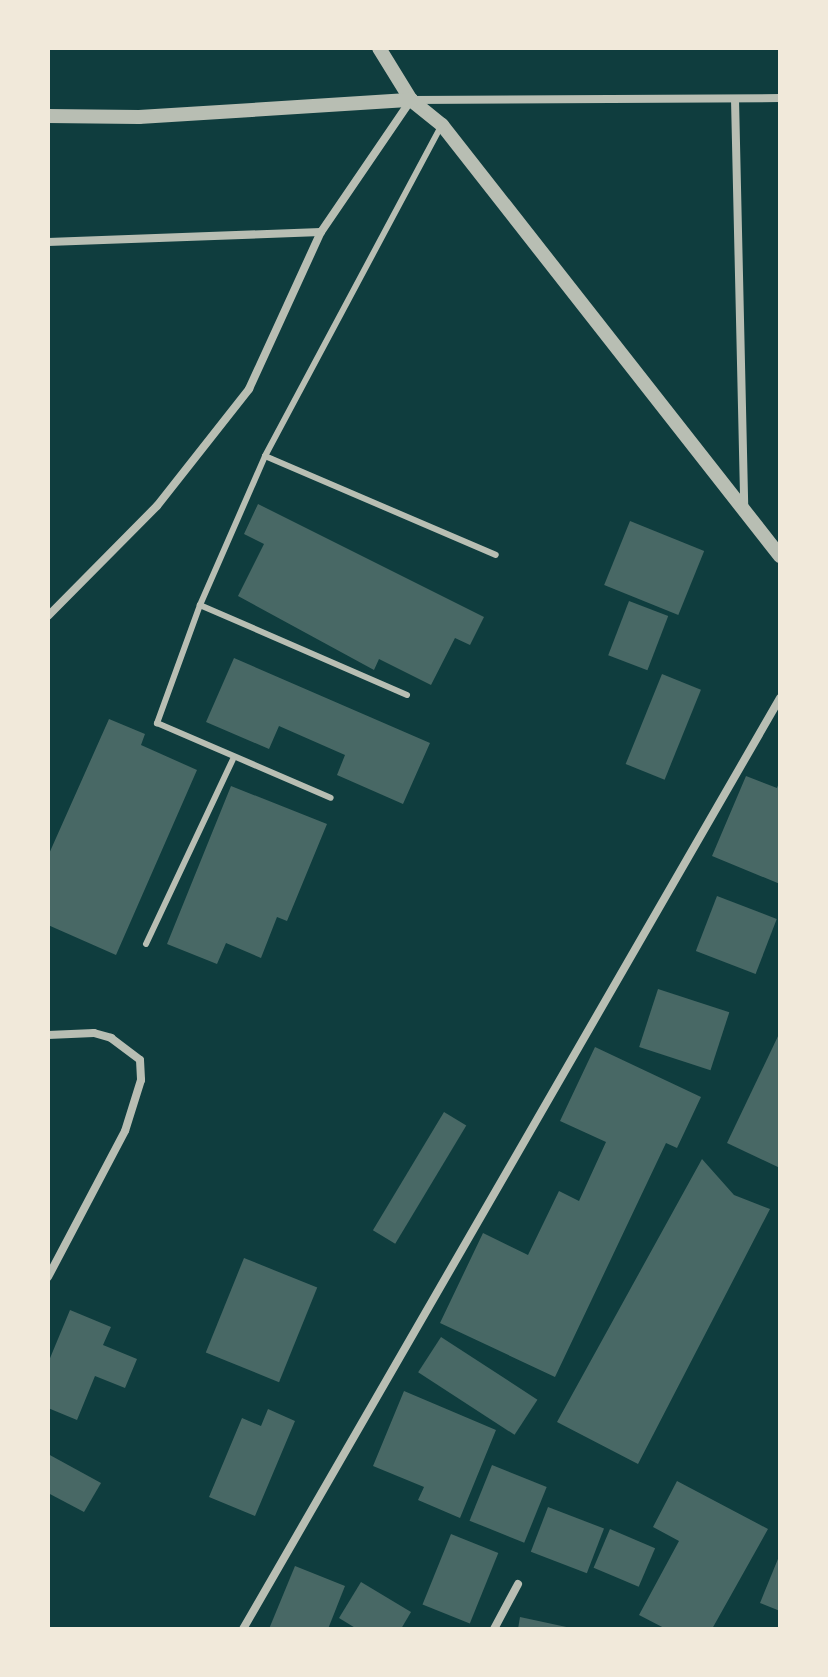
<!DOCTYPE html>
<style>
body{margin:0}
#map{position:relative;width:828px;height:1677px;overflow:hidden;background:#0f3d3e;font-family:"Noto Sans",sans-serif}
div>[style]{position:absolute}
.building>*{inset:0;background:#486865;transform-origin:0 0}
.service>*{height:6px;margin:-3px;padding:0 3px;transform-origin:3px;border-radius:3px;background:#b8beb3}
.minor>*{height:8px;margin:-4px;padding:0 4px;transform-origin:4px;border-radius:4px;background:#b8beb3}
.tertiary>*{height:14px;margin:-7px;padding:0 7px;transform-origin:7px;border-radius:7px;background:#b8beb3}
span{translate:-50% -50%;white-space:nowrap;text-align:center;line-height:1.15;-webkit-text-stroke:6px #f1e9da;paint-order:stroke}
.frame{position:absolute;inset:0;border:50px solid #f1e9da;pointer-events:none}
</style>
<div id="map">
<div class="building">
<i style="clip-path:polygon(258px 504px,484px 617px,470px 645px,455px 638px,431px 685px,379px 659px,374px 670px,238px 596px,264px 544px,244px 534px)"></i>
<i style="left:630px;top:521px;width:80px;height:69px;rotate:22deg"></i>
<i style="left:629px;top:601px;width:42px;height:58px;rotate:21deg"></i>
<i style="clip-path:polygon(234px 658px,430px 743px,403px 804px,337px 775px,345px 755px,279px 726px,269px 749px,206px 722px)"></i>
<i style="left:662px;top:674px;width:42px;height:97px;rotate:22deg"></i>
<i style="clip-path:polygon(109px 719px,145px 734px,141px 745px,197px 770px,116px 955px,48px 925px,48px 856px)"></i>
<i style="clip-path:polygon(746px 776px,777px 788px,780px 780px,780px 884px,712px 856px)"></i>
<i style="clip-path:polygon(231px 786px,327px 824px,287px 921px,277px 917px,261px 958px,226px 943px,217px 964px,167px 944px)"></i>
<i style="left:717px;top:896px;width:64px;height:59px;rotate:21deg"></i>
<i style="left:658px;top:989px;width:75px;height:61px;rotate:18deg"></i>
<i style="clip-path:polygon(780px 1032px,780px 1168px,727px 1143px)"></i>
<i style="clip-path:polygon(595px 1047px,701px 1097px,677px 1148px,666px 1143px,555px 1377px,440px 1323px,483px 1233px,528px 1255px,559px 1191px,579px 1201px,606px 1142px,560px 1121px)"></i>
<i style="left:444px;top:1112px;width:26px;height:138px;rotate:31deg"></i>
<i style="clip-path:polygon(702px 1159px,734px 1195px,770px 1209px,638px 1464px,557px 1422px)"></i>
<i style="left:244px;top:1258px;width:79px;height:102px;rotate:22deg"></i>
<i style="clip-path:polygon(70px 1310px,111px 1327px,103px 1345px,137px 1359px,125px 1388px,95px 1376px,77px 1420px,48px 1408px,48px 1363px)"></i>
<i style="left:441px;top:1337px;width:115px;height:42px;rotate:33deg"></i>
<i style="clip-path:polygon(404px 1391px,496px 1430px,460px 1518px,418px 1500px,424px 1487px,373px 1466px)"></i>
<i style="clip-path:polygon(268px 1409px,295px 1421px,255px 1516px,209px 1497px,242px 1418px,261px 1426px)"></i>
<i style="clip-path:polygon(48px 1454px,101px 1483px,84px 1512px,48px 1493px)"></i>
<i style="left:492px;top:1465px;width:59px;height:60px;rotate:22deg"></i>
<i style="clip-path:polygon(677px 1481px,768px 1529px,712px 1629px,666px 1629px,639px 1615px,679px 1541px,653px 1527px)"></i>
<i style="left:548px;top:1507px;width:60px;height:48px;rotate:21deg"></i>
<i style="left:610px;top:1529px;width:49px;height:42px;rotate:23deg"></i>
<i style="left:451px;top:1534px;width:51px;height:76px;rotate:22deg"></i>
<i style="clip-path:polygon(780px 1554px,780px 1611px,760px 1603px)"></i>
<i style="clip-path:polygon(295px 1566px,345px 1586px,328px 1629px,269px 1629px)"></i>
<i style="clip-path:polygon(361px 1582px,411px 1612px,401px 1629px,357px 1629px,339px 1618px)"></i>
<i style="clip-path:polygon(520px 1617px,571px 1628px,571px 1629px,518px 1629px)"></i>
</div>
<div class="service">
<i style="left:265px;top:456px;width:251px;rotate:23.2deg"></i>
<i style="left:200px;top:605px;width:126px;rotate:110deg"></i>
<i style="left:157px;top:723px;width:189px;rotate:23.3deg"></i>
<i style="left:407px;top:695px;width:226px;rotate:-156.5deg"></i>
<i style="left:200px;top:605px;width:163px;rotate:-66.4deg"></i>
<i style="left:265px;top:456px;width:375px;rotate:-61.9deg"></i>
<i style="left:146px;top:944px;width:204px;rotate:-64.8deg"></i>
</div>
<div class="minor">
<i style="left:735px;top:99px;width:407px;rotate:88.7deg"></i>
<i style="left:48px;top:242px;width:273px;rotate:-2.1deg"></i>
<i style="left:48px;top:616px;width:155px;rotate:-45.3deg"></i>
<i style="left:157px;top:506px;width:149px;rotate:-51.8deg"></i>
<i style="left:249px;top:389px;width:173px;rotate:-65.4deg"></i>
<i style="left:321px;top:232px;width:160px;rotate:-55.7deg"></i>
<i style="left:411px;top:100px;width:369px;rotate:-0.3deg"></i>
<i style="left:48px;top:1035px;width:46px;rotate:-2.5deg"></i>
<i style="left:94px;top:1033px;width:18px;rotate:16deg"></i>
<i style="left:111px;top:1038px;width:36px;rotate:37deg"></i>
<i style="left:140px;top:1060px;width:20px;rotate:87deg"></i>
<i style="left:141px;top:1080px;width:53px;rotate:107.4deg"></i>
<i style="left:125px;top:1131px;width:165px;rotate:117.8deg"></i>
<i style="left:243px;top:1629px;width:1075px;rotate:-60.02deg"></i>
<i style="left:494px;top:1629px;width:51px;rotate:-61.9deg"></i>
</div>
<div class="tertiary">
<i style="left:379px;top:48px;width:61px;rotate:58.4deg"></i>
<i style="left:411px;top:100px;width:40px;rotate:39deg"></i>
<i style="left:442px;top:125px;width:548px;rotate:51.9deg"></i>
<i style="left:48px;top:116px;width:91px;rotate:0.6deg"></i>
<i style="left:139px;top:117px;width:273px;rotate:-3.6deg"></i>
</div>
<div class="frame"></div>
</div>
